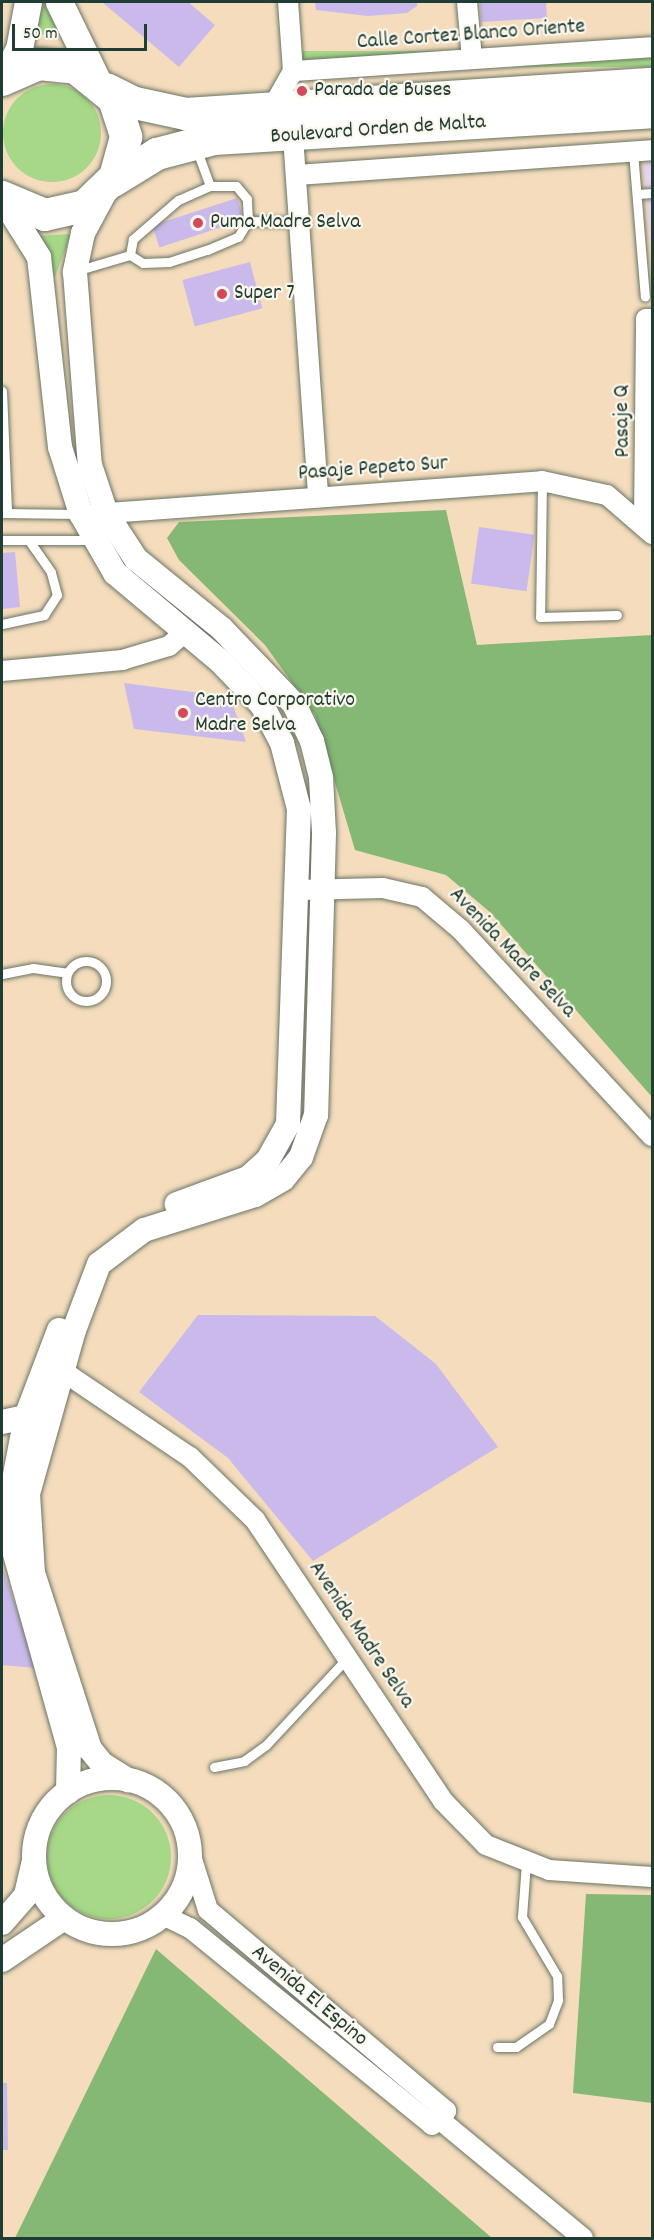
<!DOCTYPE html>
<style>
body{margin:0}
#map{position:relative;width:654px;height:2240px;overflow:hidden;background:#f4dcbd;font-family:Dekko,sans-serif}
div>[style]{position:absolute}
.built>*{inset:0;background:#e8d2ee}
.green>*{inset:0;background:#a6d887;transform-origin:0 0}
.round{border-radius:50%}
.forest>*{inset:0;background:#84b874}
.building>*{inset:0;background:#cabaec;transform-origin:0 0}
.roads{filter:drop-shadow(0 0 2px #6a7564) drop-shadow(0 0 2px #6a7564)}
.service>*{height:9px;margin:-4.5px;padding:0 4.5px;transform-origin:4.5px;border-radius:4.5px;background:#fff}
.service>.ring{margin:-4.5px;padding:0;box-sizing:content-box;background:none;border:9px solid #fff;border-radius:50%}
.minor>*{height:20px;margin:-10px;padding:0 10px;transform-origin:10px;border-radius:10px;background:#fff}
.tertiary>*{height:24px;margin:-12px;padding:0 12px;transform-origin:12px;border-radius:12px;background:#fff}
.tertiary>.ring{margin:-12px;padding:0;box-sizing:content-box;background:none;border:24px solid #fff;border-radius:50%}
.secondary>*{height:27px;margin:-13.5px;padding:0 13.5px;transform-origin:13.5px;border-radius:13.5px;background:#fff}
.trunk>*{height:32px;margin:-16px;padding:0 16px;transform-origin:16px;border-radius:16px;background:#fff}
.dots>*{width:16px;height:16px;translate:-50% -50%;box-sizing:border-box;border:3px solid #fbf7ec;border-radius:50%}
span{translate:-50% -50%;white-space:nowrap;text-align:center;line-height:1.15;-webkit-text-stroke:4.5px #fbf7ec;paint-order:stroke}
.street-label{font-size:22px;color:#1f3d34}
.poi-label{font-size:22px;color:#1f3d34}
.left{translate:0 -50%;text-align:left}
.frame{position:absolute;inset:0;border:3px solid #1f3d34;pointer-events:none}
.scale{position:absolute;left:12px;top:24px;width:135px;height:27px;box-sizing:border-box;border:3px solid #1f3d34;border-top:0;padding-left:8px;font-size:18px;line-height:21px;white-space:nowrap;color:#1f3d34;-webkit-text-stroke:4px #fbf7ec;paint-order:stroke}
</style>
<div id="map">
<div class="built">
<i style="clip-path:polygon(652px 162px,652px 258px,643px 163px)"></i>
</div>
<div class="green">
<i style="clip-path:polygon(33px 2px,52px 2px,63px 35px,30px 34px)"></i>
<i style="left:652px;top:51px;width:16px;height:351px;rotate:90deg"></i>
<i class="round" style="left:3px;top:84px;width:98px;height:98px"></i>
<i style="clip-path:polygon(71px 234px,55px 277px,34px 236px)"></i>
<i class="round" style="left:47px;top:1795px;width:124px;height:124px"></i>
</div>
<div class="forest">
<i style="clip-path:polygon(446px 510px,477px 645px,652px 635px,652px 1097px,491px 913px,446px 875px,355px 850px,315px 715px,265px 645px,179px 560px,167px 538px,179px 522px)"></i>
<i style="clip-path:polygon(586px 1894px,652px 1895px,652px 2103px,573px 2093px)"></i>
<i style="clip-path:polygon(156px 1949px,492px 2238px,15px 2238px)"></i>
</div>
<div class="building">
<i style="clip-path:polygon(102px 2px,188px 2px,215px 25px,179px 67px)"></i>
<i style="clip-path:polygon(315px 2px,417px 2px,417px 6px,407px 13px,368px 16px,316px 10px)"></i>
<i style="clip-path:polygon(480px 2px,546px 2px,547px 18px,481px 22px)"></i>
<i style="left:237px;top:198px;width:23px;height:89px;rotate:72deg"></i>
<i style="left:250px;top:262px;width:48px;height:70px;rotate:75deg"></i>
<i style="left:479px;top:527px;width:56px;height:57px;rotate:8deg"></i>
<i style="clip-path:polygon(15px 552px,20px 607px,2px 609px,2px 553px)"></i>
<i style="clip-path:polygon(124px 683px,230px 697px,246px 742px,134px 729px)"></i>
<i style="clip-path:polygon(198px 1315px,375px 1316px,436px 1364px,498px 1447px,313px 1561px,228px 1458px,139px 1392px)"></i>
<i style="clip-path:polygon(2px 1566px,36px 1668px,2px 1665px)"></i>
<i style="clip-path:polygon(2px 2083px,7px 2083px,8px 2150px,2px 2150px)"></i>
</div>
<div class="roads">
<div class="service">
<i style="left:196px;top:148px;width:40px;rotate:69.8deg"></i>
<i style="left:633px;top:152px;width:145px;rotate:85.3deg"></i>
<i style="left:637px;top:194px;width:15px;rotate:-4deg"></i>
<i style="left:248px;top:221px;width:51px;rotate:1.1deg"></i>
<i style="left:79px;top:270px;width:53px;rotate:-16.4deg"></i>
<i style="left:130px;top:255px;width:15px;rotate:32deg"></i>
<i style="left:143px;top:263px;width:26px;rotate:-2deg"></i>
<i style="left:169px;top:262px;width:40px;rotate:-18deg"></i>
<i style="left:207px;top:250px;width:34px;rotate:-23deg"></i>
<i style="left:238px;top:237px;width:19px;rotate:-58deg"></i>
<i style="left:248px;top:221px;width:22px;rotate:-93deg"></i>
<i style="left:247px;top:199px;width:17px;rotate:-130deg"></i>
<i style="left:236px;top:186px;width:26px;rotate:180deg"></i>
<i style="left:210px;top:186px;width:35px;rotate:156deg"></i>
<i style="left:178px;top:200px;width:60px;rotate:139.1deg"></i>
<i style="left:133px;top:239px;width:16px;rotate:101deg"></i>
<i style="left:2px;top:391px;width:120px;rotate:87.6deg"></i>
<i style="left:542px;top:481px;width:136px;rotate:90.8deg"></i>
<i style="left:540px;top:617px;width:77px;rotate:-1.5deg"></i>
<i style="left:3px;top:513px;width:75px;rotate:0.8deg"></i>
<i style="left:2px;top:540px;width:90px"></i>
<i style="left:2px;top:624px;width:43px;rotate:-12.1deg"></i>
<i style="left:44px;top:615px;width:24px;rotate:-57deg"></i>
<i style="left:57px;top:595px;width:24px;rotate:-105deg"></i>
<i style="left:51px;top:572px;width:38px;rotate:-125deg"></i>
<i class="ring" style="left:66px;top:961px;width:31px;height:31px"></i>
<i style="left:2px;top:974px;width:32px;rotate:-11deg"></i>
<i style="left:33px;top:968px;width:34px;rotate:8deg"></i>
<i style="left:214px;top:1767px;width:31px;rotate:-11deg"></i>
<i style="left:244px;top:1761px;width:27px;rotate:-36deg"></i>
<i style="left:266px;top:1745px;width:119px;rotate:-47deg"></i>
<i style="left:497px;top:2047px;width:19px"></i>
<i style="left:516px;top:2047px;width:40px;rotate:-34.9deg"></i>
<i style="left:549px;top:2024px;width:26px;rotate:-69deg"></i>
<i style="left:558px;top:2000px;width:24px;rotate:-92deg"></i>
<i style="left:557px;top:1976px;width:69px;rotate:-120.7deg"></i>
<i style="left:522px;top:1917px;width:54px;rotate:-85.8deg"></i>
</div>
<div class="minor">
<i style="left:467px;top:2px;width:57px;rotate:85deg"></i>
<i style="left:293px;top:71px;width:360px;rotate:-3.8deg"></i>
<i style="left:271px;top:110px;width:45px;rotate:-60.6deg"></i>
<i style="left:293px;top:71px;width:69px;rotate:-94.1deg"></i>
<i style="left:293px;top:136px;width:362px;rotate:86deg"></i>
<i style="left:296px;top:175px;width:357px;rotate:-4deg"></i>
<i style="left:95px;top:514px;width:448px;rotate:-4.2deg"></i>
<i style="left:542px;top:481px;width:66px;rotate:12.2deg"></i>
<i style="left:607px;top:495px;width:60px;rotate:40.9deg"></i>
<i style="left:644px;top:521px;width:202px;rotate:-89.4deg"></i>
<i style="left:646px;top:319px;width:6px"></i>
<i style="left:2px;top:671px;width:121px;rotate:-5.2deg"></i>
<i style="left:122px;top:660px;width:49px;rotate:-16.6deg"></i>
<i style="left:169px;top:646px;width:20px;rotate:-41deg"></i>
<i style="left:298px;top:890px;width:85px;rotate:-1.3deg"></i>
<i style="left:383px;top:888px;width:40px;rotate:13deg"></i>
<i style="left:422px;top:897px;width:51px;rotate:40.2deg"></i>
<i style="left:461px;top:930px;width:281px;rotate:47.2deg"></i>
<i style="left:52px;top:1364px;width:166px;rotate:34deg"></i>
<i style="left:190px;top:1457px;width:91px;rotate:44.1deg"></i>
<i style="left:255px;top:1520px;width:338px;rotate:56.2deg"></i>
<i style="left:443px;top:1801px;width:62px;rotate:45.7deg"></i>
<i style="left:486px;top:1845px;width:68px;rotate:21.6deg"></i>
<i style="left:549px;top:1870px;width:103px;rotate:3.9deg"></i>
<i style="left:163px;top:1915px;width:30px;rotate:26deg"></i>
<i style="left:190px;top:1928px;width:312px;rotate:39.1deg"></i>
<i style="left:432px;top:2125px;width:20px;rotate:-45deg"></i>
<i style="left:446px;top:2111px;width:312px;rotate:-139.8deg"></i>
<i style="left:208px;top:1910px;width:57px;rotate:-107.5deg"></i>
<i style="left:439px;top:2119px;width:187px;rotate:39.6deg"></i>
</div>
<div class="tertiary">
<i style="left:104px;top:194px;width:44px;rotate:118.3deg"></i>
<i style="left:83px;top:233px;width:40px;rotate:102deg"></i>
<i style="left:75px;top:272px;width:194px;rotate:85.6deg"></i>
<i style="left:90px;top:465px;width:51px;rotate:71.6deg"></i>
<i style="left:106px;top:513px;width:55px;rotate:56.9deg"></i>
<i style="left:136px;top:559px;width:111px;rotate:39.1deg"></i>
<i style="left:222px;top:629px;width:104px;rotate:46.2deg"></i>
<i style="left:294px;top:704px;width:41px;rotate:64.1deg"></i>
<i style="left:312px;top:741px;width:38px;rotate:76deg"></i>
<i style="left:321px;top:778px;width:55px;rotate:86.9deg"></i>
<i style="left:324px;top:833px;width:282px;rotate:91.6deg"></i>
<i style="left:316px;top:1115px;width:45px;rotate:109.7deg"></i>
<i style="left:301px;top:1157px;width:28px;rotate:129deg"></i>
<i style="left:283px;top:1179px;width:32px;rotate:150deg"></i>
<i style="left:255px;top:1195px;width:116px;rotate:162.5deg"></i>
<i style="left:144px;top:1230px;width:56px;rotate:142.9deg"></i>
<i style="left:99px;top:1264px;width:71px;rotate:110.7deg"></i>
<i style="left:74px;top:1330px;width:170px;rotate:105.7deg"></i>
<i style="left:28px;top:1494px;width:79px;rotate:86.4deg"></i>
<i style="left:33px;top:1573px;width:185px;rotate:72.1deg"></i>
<i style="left:90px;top:1749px;width:19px;rotate:51deg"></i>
<i style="left:102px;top:1764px;width:31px;rotate:32deg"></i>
<i style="left:2px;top:198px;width:70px;rotate:57.9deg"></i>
<i style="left:39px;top:257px;width:191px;rotate:83.7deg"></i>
<i style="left:60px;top:447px;width:70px;rotate:72.6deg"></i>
<i style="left:81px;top:514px;width:68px;rotate:60deg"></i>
<i style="left:115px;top:573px;width:137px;rotate:40deg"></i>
<i style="left:220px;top:661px;width:61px;rotate:46.3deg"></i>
<i style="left:262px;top:705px;width:43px;rotate:62.2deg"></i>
<i style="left:282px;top:743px;width:68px;rotate:75.6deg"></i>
<i style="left:299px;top:809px;width:315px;rotate:92deg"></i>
<i style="left:288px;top:1124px;width:41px;rotate:119.1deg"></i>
<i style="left:268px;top:1160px;width:27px;rotate:138deg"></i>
<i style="left:248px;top:1178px;width:76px;rotate:159.9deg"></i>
<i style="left:59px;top:1330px;width:93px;rotate:110.8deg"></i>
<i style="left:26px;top:1417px;width:107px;rotate:100.8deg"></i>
<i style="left:6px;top:1522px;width:234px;rotate:74.4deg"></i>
<i style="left:69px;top:1747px;width:45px;rotate:91.3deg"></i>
<i style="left:2px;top:1422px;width:25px;rotate:-12deg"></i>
<i style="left:26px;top:1417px;width:15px;rotate:16deg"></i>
<i class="ring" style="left:34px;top:1778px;width:132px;height:132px"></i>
<i style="left:2px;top:1923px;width:37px;rotate:-49deg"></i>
<i style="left:26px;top:1895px;width:31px;rotate:-77deg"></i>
<i style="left:2px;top:1960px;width:75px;rotate:-34.1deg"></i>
</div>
<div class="secondary">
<i style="left:59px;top:2px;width:87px;rotate:64deg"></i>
<i style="left:4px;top:78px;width:33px;rotate:-63deg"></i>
<i style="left:19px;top:49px;width:48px;rotate:-79.2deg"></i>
</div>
<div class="trunk">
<i style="left:2px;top:80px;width:40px;rotate:-23.4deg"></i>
<i style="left:39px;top:64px;width:37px;rotate:6deg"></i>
<i style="left:76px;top:68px;width:49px;rotate:39.2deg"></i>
<i style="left:114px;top:99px;width:40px;rotate:72deg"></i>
<i style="left:126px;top:137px;width:41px;rotate:105.4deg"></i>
<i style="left:115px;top:177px;width:42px;rotate:136deg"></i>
<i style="left:85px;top:206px;width:41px;rotate:167.3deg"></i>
<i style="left:45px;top:215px;width:47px;rotate:-157.3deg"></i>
<i style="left:106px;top:89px;width:32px;rotate:26deg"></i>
<i style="left:135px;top:103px;width:52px;rotate:12.2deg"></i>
<i style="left:186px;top:114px;width:467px;rotate:-3.7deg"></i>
<i style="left:113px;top:181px;width:52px;rotate:-31.5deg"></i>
<i style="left:157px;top:154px;width:59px;rotate:-14.7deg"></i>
<i style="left:214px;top:139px;width:439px;rotate:-3.5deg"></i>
</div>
</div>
<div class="dots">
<i style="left:302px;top:91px;background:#d1495b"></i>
<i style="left:198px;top:223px;background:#d1495b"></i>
<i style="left:222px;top:294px;background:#d1495b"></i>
<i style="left:183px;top:713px;background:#d1495b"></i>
</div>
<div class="street-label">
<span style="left:471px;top:35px;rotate:-4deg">Calle Cortez Blanco Oriente</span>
<span style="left:378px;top:130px;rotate:-4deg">Boulevard Orden de Malta</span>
<span style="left:623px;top:421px;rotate:-91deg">Pasaje Q</span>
<span style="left:373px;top:469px;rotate:-4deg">Pasaje Pepeto Sur</span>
<span style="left:512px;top:953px;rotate:46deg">Avenida Madre Selva</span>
<span style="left:361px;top:1635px;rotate:56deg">Avenida Madre Selva</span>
<span style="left:309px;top:1996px;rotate:40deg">Avenida El Espino</span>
</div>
<div class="poi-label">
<span class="left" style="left:314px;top:91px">Parada de Buses</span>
<span class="left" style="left:210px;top:223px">Puma Madre Selva</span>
<span class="left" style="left:234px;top:294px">Super 7</span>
<span class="left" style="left:195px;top:713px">Centro Corporativo<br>Madre Selva</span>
</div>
<div class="frame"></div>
<div class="scale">50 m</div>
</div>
